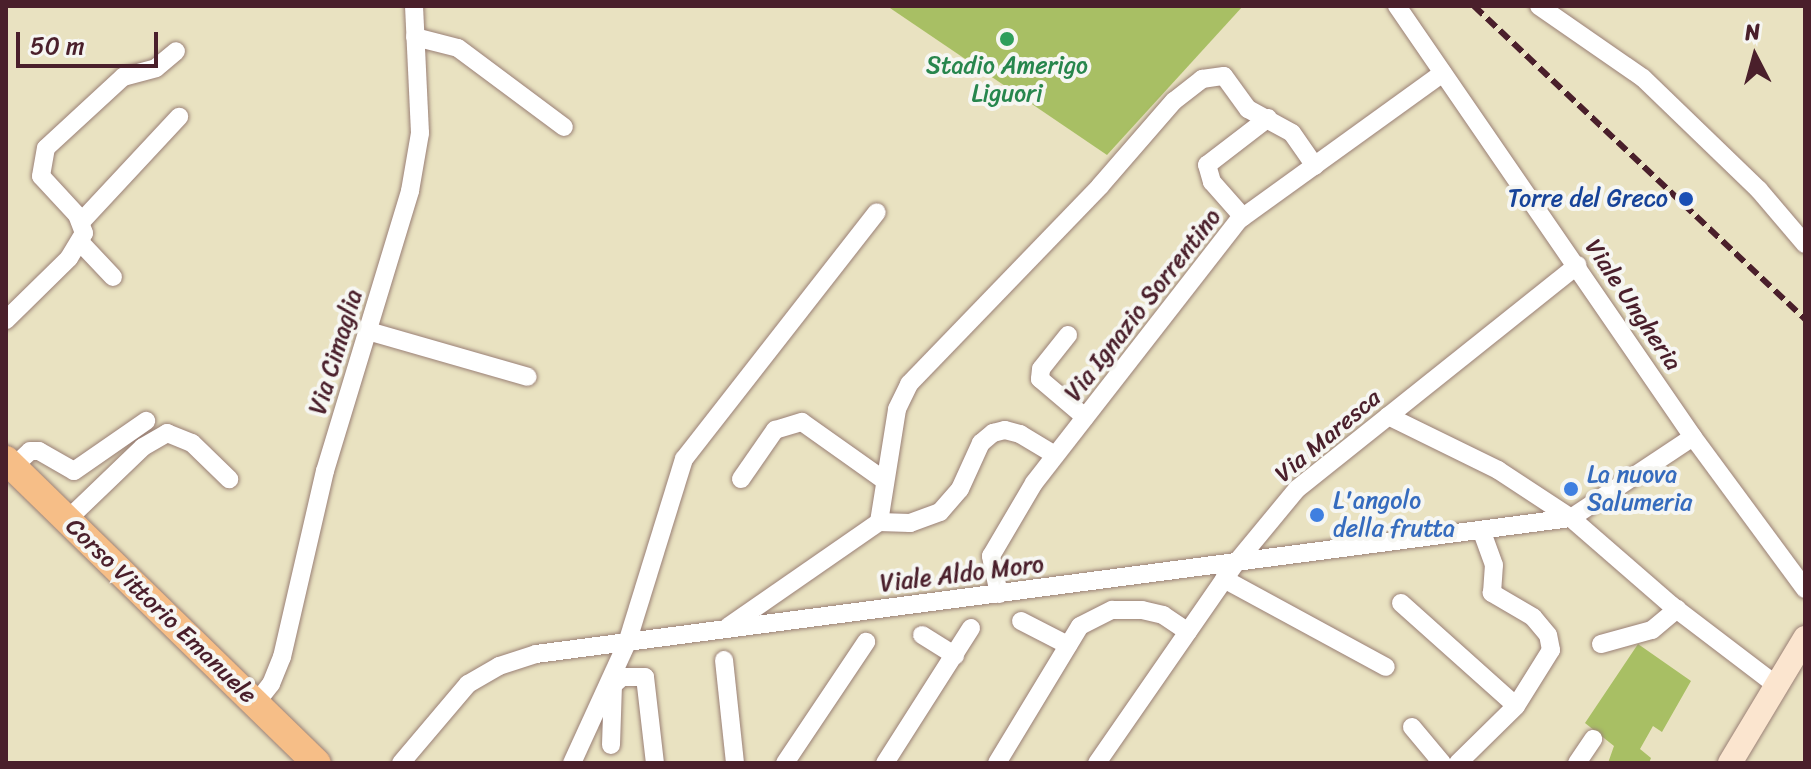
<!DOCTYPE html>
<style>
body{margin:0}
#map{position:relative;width:1811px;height:769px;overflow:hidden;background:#e9e2c1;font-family:Sriracha,sans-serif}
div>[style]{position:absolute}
.green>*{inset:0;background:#a8bf64}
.roads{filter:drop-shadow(0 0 2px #9a8076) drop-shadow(0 0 2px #9a8076)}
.street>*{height:18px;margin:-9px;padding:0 9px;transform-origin:9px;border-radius:9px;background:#fff}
.secondary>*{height:24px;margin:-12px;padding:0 12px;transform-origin:12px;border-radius:12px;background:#fbe5cf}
.primary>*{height:28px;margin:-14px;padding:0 14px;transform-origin:14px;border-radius:14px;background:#f6be87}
.rail>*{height:6px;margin-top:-3px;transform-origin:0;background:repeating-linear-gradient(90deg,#4a1f2b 0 12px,transparent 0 18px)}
.dots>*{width:22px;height:22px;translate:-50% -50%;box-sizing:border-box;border:4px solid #f6f6f2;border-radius:50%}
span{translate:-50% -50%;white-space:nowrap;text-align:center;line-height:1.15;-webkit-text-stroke:8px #f6f6f2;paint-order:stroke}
.leisure-label{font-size:24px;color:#27864d}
.transit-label{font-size:24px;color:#164399}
.right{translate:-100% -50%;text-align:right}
.street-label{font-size:24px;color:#4a1f2b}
.shop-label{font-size:24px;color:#366cbe}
.left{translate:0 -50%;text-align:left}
.frame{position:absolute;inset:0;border:8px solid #4a1f2b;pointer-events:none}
.north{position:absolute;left:1715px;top:16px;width:80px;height:80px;-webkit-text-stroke:6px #f6f6f2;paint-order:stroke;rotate:354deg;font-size:22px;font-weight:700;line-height:32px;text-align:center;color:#4a1f2b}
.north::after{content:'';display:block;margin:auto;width:28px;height:36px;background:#4a1f2b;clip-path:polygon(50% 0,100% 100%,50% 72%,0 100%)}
.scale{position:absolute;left:16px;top:32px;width:142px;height:36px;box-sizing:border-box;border:4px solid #4a1f2b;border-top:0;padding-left:10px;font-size:24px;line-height:28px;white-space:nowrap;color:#4a1f2b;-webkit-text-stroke:6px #f6f6f2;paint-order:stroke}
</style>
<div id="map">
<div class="green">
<i style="clip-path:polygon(887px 6px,1243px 6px,1107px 155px)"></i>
<i style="clip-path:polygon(1638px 644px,1691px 681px,1662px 732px,1653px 726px,1640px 749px,1651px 758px,1649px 763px,1608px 763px,1614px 746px,1585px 723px)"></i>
</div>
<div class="roads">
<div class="street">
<i style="left:1397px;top:6px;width:523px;rotate:55.52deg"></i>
<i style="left:1693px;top:437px;width:189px;rotate:53.6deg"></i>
<i style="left:1539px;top:6px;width:126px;rotate:34.7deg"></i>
<i style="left:1643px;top:78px;width:161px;rotate:44deg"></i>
<i style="left:1759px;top:190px;width:71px;rotate:49.6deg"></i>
<i style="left:415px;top:37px;width:44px;rotate:14.3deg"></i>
<i style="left:458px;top:48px;width:132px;rotate:36.7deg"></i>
<i style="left:1243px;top:217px;width:47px;rotate:-131.5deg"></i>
<i style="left:1212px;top:182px;width:18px;rotate:-106deg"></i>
<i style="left:1207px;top:165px;width:77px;rotate:-37.6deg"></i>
<i style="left:81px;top:222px;width:144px;rotate:-47deg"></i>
<i style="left:80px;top:242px;width:48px;rotate:46.7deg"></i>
<i style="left:6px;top:320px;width:88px;rotate:-44.5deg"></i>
<i style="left:69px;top:258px;width:29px;rotate:-59deg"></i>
<i style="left:84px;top:233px;width:19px;rotate:-111deg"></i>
<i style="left:77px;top:215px;width:53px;rotate:-132.7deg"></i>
<i style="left:41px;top:176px;width:28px;rotate:-80deg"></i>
<i style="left:46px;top:148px;width:105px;rotate:-42.7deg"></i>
<i style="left:123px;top:77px;width:34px;rotate:-15deg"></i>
<i style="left:156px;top:68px;width:26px;rotate:-40deg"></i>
<i style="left:368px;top:331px;width:166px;rotate:16deg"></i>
<i style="left:1068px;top:335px;width:43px;rotate:128.5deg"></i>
<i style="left:1041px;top:369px;width:10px;rotate:96deg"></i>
<i style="left:1040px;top:379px;width:59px;rotate:40.2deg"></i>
<i style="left:1388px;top:416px;width:123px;rotate:26.1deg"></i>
<i style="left:1498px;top:470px;width:87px;rotate:33.3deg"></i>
<i style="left:1571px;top:518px;width:133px;rotate:41deg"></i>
<i style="left:1671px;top:605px;width:132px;rotate:37.3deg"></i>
<i style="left:13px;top:467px;width:23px;rotate:-43deg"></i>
<i style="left:30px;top:451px;width:9px"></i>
<i style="left:39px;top:451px;width:40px;rotate:29.7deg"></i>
<i style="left:74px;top:471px;width:88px;rotate:-34.8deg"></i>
<i style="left:741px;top:479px;width:60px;rotate:-55.2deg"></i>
<i style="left:775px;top:430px;width:28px;rotate:-17deg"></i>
<i style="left:802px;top:422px;width:100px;rotate:35.3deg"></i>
<i style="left:67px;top:520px;width:105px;rotate:-43.8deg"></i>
<i style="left:143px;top:447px;width:28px;rotate:-30deg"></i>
<i style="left:167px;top:433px;width:27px;rotate:22deg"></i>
<i style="left:192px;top:443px;width:52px;rotate:44.2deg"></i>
<i style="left:879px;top:522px;width:31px;rotate:2deg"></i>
<i style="left:910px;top:523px;width:32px;rotate:-20deg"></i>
<i style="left:940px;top:512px;width:30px;rotate:-49deg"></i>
<i style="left:960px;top:489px;width:51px;rotate:-65.5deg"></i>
<i style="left:981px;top:443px;width:16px;rotate:-40deg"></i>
<i style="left:993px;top:433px;width:12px;rotate:-14deg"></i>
<i style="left:1005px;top:430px;width:16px;rotate:15deg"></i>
<i style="left:1020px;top:434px;width:41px;rotate:31deg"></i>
<i style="left:1224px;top:579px;width:184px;rotate:28.5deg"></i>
<i style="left:999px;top:594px;width:39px;rotate:-102deg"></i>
<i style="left:991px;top:556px;width:85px;rotate:-59.5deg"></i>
<i style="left:1034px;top:483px;width:333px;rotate:-52.1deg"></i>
<i style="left:1239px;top:220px;width:251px;rotate:-35.8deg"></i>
<i style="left:1401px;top:603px;width:154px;rotate:41.8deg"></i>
<i style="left:1021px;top:621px;width:53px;rotate:27.1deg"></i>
<i style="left:729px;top:626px;width:183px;rotate:-34.7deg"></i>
<i style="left:879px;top:522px;width:114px;rotate:-80.9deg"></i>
<i style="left:897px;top:409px;width:28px;rotate:-64deg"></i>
<i style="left:909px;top:384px;width:275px;rotate:-46deg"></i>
<i style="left:1100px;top:186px;width:113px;rotate:-49deg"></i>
<i style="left:1174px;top:101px;width:36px;rotate:-38deg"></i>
<i style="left:1202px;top:79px;width:22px;rotate:-8deg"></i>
<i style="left:1224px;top:76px;width:41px;rotate:54deg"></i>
<i style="left:1248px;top:109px;width:50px;rotate:28.6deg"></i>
<i style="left:1292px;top:133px;width:40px;rotate:55.1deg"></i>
<i style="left:922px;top:635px;width:39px;rotate:32deg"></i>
<i style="left:1601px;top:644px;width:53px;rotate:-15.4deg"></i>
<i style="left:1652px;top:630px;width:33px;rotate:-40deg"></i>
<i style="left:724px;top:660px;width:104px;rotate:83.9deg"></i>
<i style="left:256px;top:703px;width:24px;rotate:-52deg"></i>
<i style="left:271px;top:684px;width:29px;rotate:-68deg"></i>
<i style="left:282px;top:657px;width:191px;rotate:-77deg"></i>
<i style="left:325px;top:471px;width:293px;rotate:-73.1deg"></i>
<i style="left:410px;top:191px;width:59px;rotate:-80.2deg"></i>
<i style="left:420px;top:133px;width:127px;rotate:-92.7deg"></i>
<i style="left:1412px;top:727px;width:47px;rotate:50.2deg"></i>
<i style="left:611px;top:745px;width:60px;rotate:-88.1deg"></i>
<i style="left:613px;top:685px;width:12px;rotate:-42deg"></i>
<i style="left:622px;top:677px;width:23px"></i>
<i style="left:645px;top:677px;width:87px;rotate:83.4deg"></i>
<i style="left:401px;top:763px;width:104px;rotate:-49.7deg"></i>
<i style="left:468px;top:684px;width:36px;rotate:-30deg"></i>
<i style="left:499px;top:666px;width:39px;rotate:-18deg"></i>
<i style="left:536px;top:654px;width:1044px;rotate:-7.49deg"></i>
<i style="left:1571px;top:518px;width:146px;rotate:-33.6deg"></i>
<i style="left:572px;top:763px;width:132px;rotate:-65.4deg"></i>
<i style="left:627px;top:643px;width:193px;rotate:-72.8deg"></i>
<i style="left:684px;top:459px;width:313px;rotate:-52deg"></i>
<i style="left:785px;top:763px;width:146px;rotate:-56.2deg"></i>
<i style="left:885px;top:763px;width:160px;rotate:-57.5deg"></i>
<i style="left:997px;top:763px;width:160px;rotate:-58.8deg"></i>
<i style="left:1080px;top:626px;width:36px;rotate:-27deg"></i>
<i style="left:1112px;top:610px;width:30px"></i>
<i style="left:1142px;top:610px;width:22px;rotate:13deg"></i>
<i style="left:1163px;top:615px;width:30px;rotate:34deg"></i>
<i style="left:1097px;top:763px;width:242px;rotate:-55.3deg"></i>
<i style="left:1235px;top:564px;width:97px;rotate:-50.4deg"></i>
<i style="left:1297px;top:489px;width:359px;rotate:-38.6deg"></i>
<i style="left:1458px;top:763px;width:81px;rotate:-44.5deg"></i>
<i style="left:1516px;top:706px;width:66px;rotate:-58deg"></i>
<i style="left:1551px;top:650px;width:15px;rotate:-101deg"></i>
<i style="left:1548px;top:635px;width:23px;rotate:-130deg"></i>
<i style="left:1533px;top:617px;width:48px;rotate:-149.7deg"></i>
<i style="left:1492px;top:593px;width:28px;rotate:-86deg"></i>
<i style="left:1494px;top:565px;width:37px;rotate:-110deg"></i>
<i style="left:1577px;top:763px;width:29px;rotate:-56deg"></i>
</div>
<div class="secondary">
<i style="left:1730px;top:763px;width:146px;rotate:-59deg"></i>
</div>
<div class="primary">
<i style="left:6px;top:460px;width:434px;rotate:44.3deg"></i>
</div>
</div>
<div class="rail">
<i style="left:1474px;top:6px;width:456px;rotate:43.4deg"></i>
</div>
<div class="dots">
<i style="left:1007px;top:39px;background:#2e9e5b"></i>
<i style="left:1686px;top:199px;background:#1a4fb4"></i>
<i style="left:1571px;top:489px;background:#3f7fe0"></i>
<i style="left:1317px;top:515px;background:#3f7fe0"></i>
</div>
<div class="leisure-label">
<span style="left:1007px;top:80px">Stadio Amerigo<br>Liguori</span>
</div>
<div class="transit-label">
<span class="right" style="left:1668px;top:199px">Torre del Greco</span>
</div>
<div class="street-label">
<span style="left:1143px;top:305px;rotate:-52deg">Via Ignazio Sorrentino</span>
<span style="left:1633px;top:305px;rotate:56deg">Viale Ungheria</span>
<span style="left:336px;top:352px;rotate:-73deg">Via Cimaglia</span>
<span style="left:1328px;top:436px;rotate:-40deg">Via Maresca</span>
<span style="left:962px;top:574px;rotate:-7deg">Viale Aldo Moro</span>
<span style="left:161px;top:611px;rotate:44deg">Corso Vittorio Emanuele</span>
</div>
<div class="shop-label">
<span class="left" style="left:1587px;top:489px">La nuova<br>Salumeria</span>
<span class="left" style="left:1333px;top:515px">L'angolo<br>della frutta</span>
</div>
<div class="frame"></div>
<div class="north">N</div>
<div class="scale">50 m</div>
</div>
